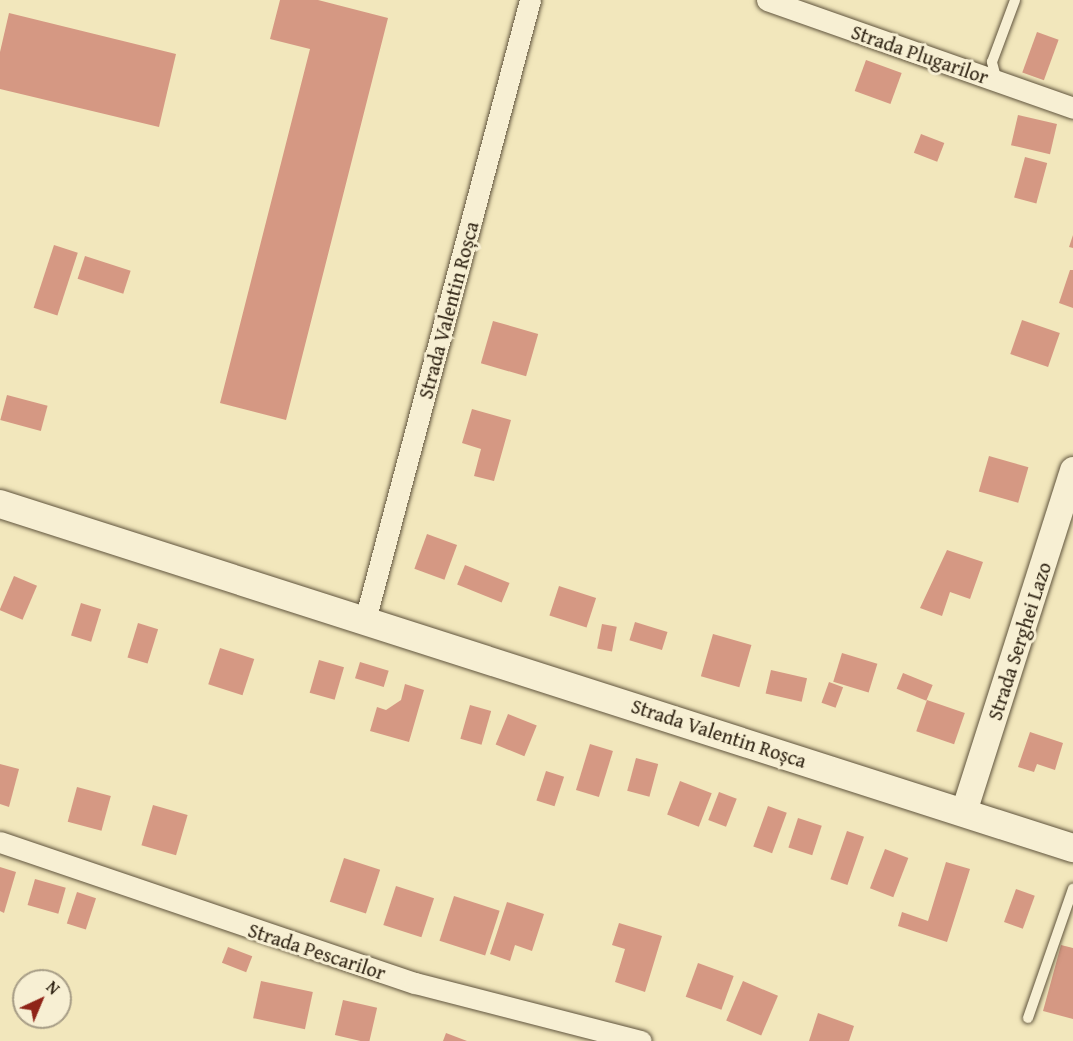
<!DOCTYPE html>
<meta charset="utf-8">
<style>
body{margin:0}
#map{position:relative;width:1073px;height:1041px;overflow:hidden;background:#f2e7bc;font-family:"Gentium Book Plus",serif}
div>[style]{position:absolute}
.building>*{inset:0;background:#d59883;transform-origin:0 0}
.roads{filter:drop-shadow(0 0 2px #60543d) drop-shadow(0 0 2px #60543d)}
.service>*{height:10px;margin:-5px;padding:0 5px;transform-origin:5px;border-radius:5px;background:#f7efd3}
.minor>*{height:21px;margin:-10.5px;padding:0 10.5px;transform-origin:10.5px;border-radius:10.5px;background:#f7efd3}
.tertiary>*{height:26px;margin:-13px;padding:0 13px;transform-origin:13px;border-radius:13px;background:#f7efd3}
.secondary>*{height:28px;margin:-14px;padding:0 14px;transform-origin:14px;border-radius:14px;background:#f7efd3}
span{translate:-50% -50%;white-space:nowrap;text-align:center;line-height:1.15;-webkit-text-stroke:6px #f7efd3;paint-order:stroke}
.street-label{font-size:20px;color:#2f2313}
.north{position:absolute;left:12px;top:969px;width:60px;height:60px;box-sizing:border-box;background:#f7efd3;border:2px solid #a79d86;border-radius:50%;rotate:44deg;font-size:16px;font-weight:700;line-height:24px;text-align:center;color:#2f2313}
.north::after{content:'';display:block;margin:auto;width:21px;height:27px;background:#8f2418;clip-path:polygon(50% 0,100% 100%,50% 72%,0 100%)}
</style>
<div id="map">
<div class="building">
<i style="clip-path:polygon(280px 0,318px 0,388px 18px,286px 420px,220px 403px,310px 49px,270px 39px)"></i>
<i style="clip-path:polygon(9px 13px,176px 54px,159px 127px,0 89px,0 52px)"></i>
<i style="left:1037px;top:32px;width:23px;height:43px;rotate:20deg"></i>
<i style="left:866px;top:60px;width:38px;height:33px;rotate:20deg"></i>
<i style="left:1018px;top:115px;width:40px;height:31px;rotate:13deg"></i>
<i style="left:921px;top:134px;width:25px;height:20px;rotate:21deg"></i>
<i style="left:1025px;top:157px;width:23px;height:42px;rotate:15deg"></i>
<i style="clip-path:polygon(1073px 235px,1073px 248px,1069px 247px)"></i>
<i style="left:54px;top:245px;width:25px;height:66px;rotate:18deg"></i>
<i style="left:85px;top:256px;width:48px;height:24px;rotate:18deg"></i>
<i style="clip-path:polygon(1070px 270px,1073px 270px,1073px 308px,1059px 303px)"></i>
<i style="left:1022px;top:320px;width:40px;height:36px;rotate:19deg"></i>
<i style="left:493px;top:321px;width:47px;height:44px;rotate:16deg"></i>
<i style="left:7px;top:395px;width:42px;height:26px;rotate:15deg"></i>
<i style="clip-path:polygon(472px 409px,511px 420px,494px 481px,474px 476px,481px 449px,462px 443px)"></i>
<i style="left:989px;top:456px;width:41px;height:37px;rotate:16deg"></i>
<i style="left:427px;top:534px;width:32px;height:37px;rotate:20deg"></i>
<i style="clip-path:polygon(947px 550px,983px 562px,970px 599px,950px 592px,942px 616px,920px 608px)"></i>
<i style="left:465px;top:565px;width:48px;height:21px;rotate:22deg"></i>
<i style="left:14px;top:576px;width:25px;height:37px;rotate:23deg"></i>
<i style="left:559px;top:586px;width:39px;height:31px;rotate:18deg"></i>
<i style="left:81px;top:603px;width:21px;height:34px;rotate:17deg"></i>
<i style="left:635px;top:622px;width:34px;height:19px;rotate:17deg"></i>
<i style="left:138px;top:623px;width:21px;height:36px;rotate:17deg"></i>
<i style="left:602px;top:624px;width:15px;height:25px;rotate:11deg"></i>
<i style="left:713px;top:634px;width:40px;height:44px;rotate:16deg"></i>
<i style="left:220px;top:648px;width:36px;height:38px;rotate:18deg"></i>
<i style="left:842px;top:653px;width:37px;height:30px;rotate:17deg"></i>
<i style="left:319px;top:660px;width:26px;height:34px;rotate:16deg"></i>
<i style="left:360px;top:662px;width:30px;height:17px;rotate:17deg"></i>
<i style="left:771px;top:670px;width:37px;height:24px;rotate:13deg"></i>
<i style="left:903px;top:673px;width:32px;height:17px;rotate:22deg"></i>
<i style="left:829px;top:682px;width:15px;height:22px;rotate:20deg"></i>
<i style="clip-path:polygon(405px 684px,424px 690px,409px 742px,370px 731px,377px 707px,386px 710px,401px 700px)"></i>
<i style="left:927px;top:700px;width:40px;height:33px;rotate:19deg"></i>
<i style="left:470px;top:705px;width:22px;height:35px;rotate:16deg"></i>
<i style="left:508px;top:714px;width:31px;height:33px;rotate:22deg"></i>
<i style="clip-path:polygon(1030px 732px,1063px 743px,1055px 770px,1037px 764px,1034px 772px,1018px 767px)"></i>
<i style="left:590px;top:744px;width:24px;height:48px;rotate:17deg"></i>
<i style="left:636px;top:758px;width:23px;height:34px;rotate:15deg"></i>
<i style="clip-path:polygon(0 764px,19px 769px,9px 807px,0 804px)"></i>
<i style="left:546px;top:771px;width:19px;height:31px;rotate:18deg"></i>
<i style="left:680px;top:781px;width:34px;height:36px;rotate:21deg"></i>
<i style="left:77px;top:787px;width:35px;height:36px;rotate:15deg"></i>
<i style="left:719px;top:792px;width:19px;height:30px;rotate:21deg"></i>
<i style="left:153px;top:805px;width:36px;height:42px;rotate:16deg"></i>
<i style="left:768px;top:806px;width:20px;height:43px;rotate:20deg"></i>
<i style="left:798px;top:818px;width:25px;height:31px;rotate:18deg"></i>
<i style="left:847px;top:831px;width:18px;height:51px;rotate:19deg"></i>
<i style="left:885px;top:849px;width:25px;height:42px;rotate:21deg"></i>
<i style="left:344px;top:858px;width:38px;height:46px;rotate:18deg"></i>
<i style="clip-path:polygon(946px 862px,970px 869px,947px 942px,898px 926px,902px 912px,928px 921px)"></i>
<i style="clip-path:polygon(0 867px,16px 872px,4px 913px,0 911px)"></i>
<i style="left:35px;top:879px;width:32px;height:27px;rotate:16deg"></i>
<i style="left:396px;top:886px;width:40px;height:41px;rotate:18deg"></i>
<i style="left:1016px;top:889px;width:20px;height:35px;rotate:20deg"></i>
<i style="left:77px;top:892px;width:20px;height:33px;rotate:18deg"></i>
<i style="left:454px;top:896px;width:48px;height:47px;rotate:18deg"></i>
<i style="clip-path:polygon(507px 902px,544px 914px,532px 951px,515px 945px,510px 961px,490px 954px)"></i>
<i style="clip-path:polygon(619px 923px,662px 936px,645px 992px,615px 982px,625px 949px,612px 945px)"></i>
<i style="clip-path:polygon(1061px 945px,1073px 948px,1073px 1019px,1043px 1011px)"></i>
<i style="left:228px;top:947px;width:26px;height:17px;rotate:21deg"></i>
<i style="left:698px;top:963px;width:38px;height:36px;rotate:20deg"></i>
<i style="left:261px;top:981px;width:53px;height:38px;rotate:12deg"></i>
<i style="left:743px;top:981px;width:38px;height:43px;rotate:23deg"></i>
<i style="left:343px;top:1000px;width:35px;height:36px;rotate:13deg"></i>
<i style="clip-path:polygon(818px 1013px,854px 1026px,849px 1041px,809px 1041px)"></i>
<i style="clip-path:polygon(446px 1033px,467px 1041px,443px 1041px)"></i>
</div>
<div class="roads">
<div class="service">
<i style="left:997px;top:81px;width:20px;rotate:-105deg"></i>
<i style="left:992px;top:62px;width:66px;rotate:-69.6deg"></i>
<i style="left:1028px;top:1018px;width:137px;rotate:-70.8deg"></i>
</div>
<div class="minor">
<i style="left:767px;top:0;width:324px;rotate:19.4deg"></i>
<i style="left:365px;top:620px;width:642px;rotate:-75.1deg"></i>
<i style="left:0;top:842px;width:438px;rotate:18.8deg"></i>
<i style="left:415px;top:983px;width:233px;rotate:14.4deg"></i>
</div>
<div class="tertiary">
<i style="left:964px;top:812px;width:359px;rotate:-72.3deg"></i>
</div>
<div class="secondary">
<i style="left:0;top:504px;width:1127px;rotate:17.78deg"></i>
</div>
</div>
<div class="street-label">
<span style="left:920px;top:54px;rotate:19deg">Strada Plugarilor</span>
<span style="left:448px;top:310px;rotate:-75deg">Strada Valentin Roșca</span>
<span style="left:1019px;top:641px;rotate:-72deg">Strada Serghei Lazo</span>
<span style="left:719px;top:733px;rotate:18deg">Strada Valentin Roșca</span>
<span style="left:317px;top:951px;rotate:18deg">Strada Pescarilor</span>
</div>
<div class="north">N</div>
</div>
